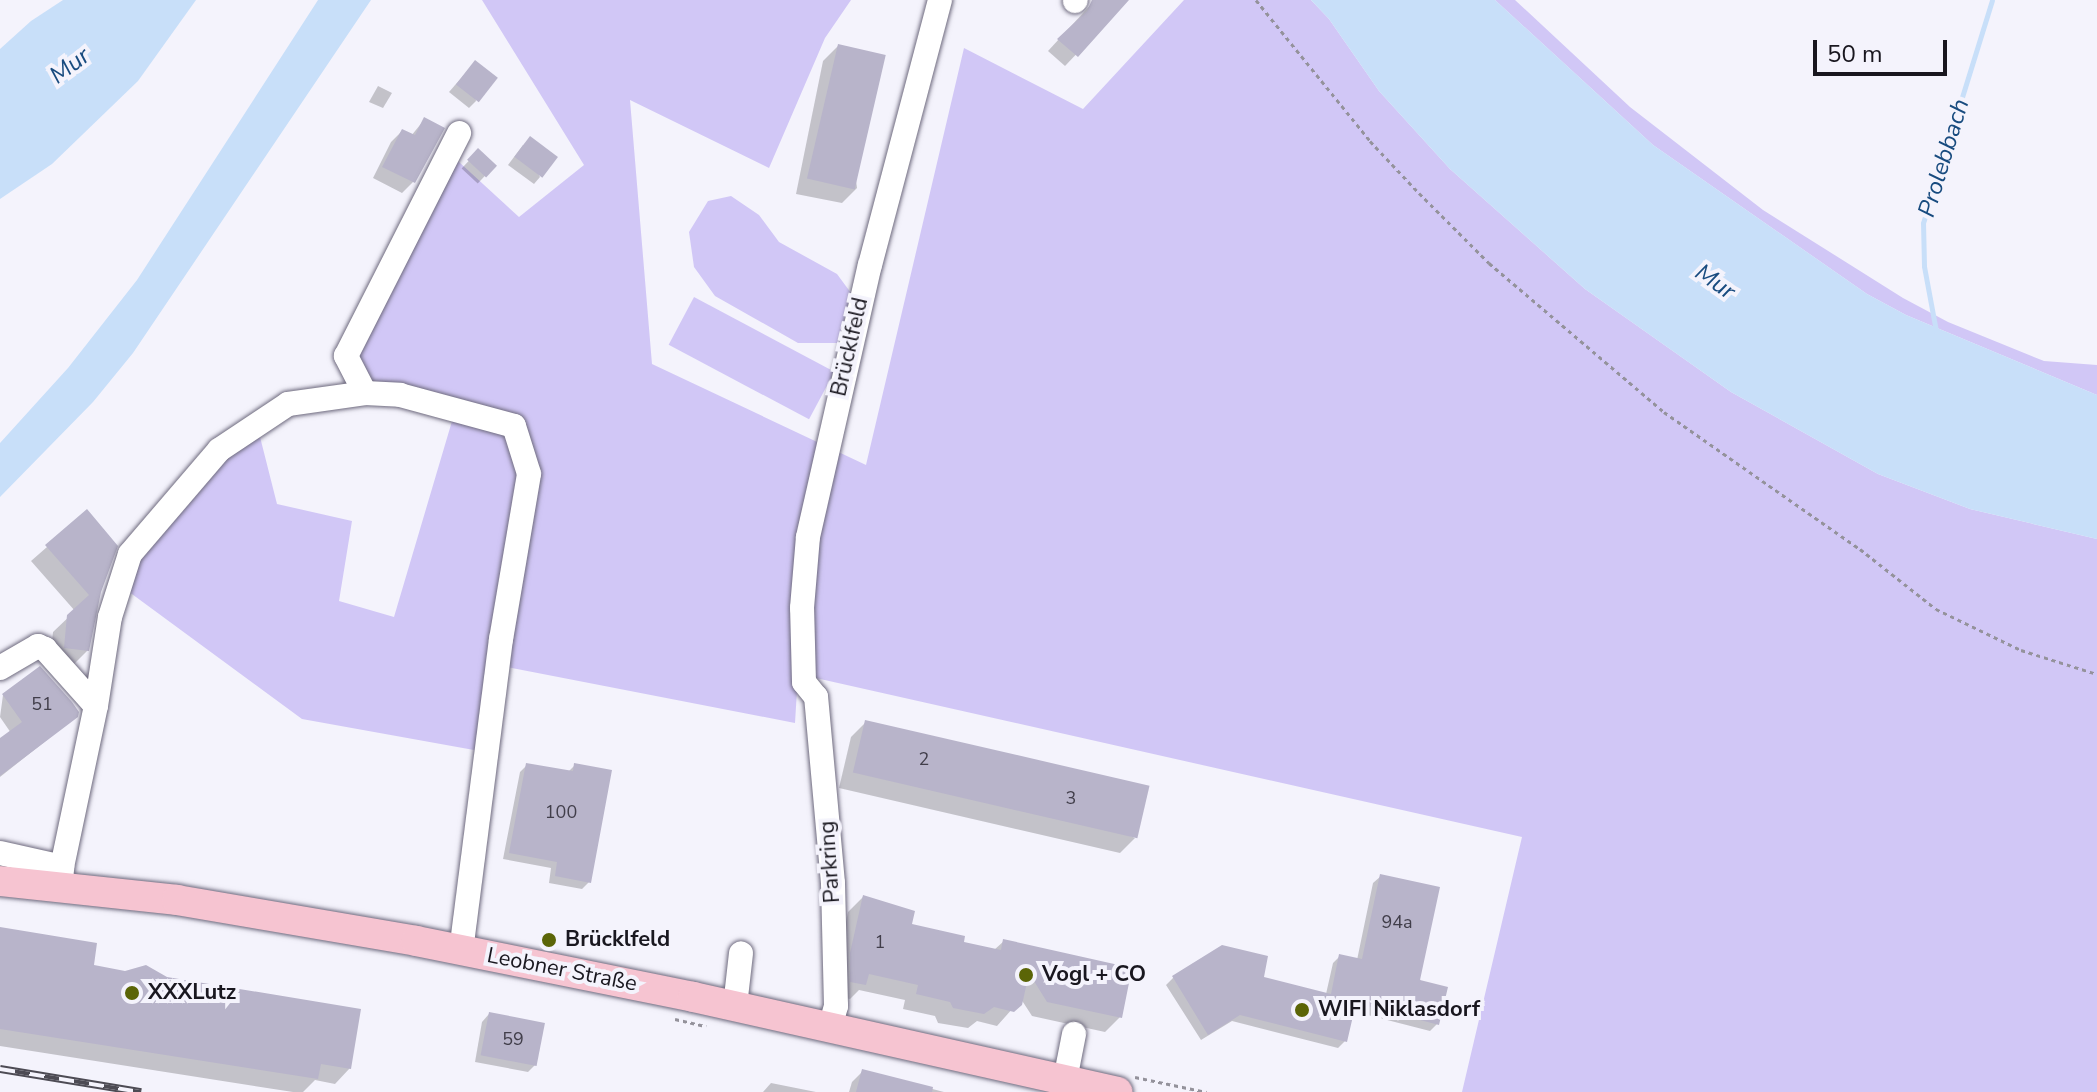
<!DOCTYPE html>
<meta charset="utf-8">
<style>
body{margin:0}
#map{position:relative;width:2097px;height:1092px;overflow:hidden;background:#f4f3fc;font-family:"Nunito Sans",sans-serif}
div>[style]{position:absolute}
.green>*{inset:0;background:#d1c7f6;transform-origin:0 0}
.water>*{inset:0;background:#c8dff9}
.shadow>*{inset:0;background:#0003;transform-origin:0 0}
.stream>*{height:5px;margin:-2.5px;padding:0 2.5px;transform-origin:2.5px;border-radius:2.5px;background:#c8dff9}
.building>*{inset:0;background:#b8b4ca;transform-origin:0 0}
.path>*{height:3px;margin-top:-1.5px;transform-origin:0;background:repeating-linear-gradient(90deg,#94929b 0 4px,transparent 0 8px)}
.roads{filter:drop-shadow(0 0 2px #6e6a7e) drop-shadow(0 0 2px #6e6a7e)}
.minor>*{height:24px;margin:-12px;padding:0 12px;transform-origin:12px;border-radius:12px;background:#fff}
.major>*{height:30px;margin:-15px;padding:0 15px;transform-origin:15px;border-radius:15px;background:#f6c4d1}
.rail>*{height:8px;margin-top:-4px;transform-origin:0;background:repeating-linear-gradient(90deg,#f4f3fc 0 15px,#4d4b54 0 30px);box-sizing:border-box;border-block:2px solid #4d4b54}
.dots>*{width:22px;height:22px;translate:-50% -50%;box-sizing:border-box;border:4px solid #f4f3fc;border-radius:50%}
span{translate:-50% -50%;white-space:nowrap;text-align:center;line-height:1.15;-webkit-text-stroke:8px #f4f3fc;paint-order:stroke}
.number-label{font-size:18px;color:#413e4a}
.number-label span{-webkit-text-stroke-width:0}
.street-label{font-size:22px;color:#19171f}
.poi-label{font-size:22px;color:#19171f;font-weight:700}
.left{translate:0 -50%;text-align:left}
.water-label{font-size:24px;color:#184b7f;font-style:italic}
.scale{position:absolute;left:1813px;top:40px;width:134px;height:36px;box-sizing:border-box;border:4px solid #19171f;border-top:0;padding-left:10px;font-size:24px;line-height:28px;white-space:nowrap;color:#19171f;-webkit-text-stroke:6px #f4f3fc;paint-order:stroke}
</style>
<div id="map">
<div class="green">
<i style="clip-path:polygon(482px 0,851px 0,825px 38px,769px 168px,630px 100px,652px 364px,866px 465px,964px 48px,1083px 109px,1184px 0,1311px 0,1329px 19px,1379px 91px,1450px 169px,1585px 289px,1731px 392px,1878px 474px,1970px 509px,2097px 539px,2097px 1092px,1462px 1092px,1522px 837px,798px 674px,795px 723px,502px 666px,485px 752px,302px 719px,121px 586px,229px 445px,257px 425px,277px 504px,352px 521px,339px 601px,394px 617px,455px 411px,365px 393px,346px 356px,446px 158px,459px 162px,519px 217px,584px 165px)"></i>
<i style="clip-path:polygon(1495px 0,1515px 0,1630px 107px,1763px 210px,1903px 298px,1948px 322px,2044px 361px,2097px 365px,2097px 395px,1906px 315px,1867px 294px,1653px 145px)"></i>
<i style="clip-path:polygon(731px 196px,759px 215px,779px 242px,837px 274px,851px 293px,838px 343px,798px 343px,715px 296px,694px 267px,689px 232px,708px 201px)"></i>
<i style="left:694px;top:297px;width:159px;height:54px;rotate:28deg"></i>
</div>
<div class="water">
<i style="clip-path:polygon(63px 0,196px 0,138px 81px,52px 164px,0 199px,0 49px,31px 21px)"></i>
<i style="clip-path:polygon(318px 0,371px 0,133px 353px,93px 402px,0 497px,0 443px,68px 368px,137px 280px)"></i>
<i style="clip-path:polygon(1311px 0,1495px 0,1653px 145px,1867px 294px,1906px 315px,2097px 395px,2097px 539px,1970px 509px,1878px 474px,1731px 392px,1585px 289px,1450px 169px,1379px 91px,1329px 19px)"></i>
</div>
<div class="shadow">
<i style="clip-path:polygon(1095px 0,1128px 0,1065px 66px,1048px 51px)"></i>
<i style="clip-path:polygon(838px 46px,857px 188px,842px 203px,796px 194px,823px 61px)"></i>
<i style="clip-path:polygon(469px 69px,476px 101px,469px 108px,449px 92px)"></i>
<i style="clip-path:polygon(378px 86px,392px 93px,383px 108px,369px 102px)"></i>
<i style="clip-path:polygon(424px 120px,413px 182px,402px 193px,373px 178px,391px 142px,402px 131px,411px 136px)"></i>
<i style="clip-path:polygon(523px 145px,540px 177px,534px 184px,508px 165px)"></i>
<i style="left:478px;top:151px;width:22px;height:24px;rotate:43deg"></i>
<i style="clip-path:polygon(87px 512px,99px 591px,88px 650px,73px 665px,50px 662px,53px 632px,75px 611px,31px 561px)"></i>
<i style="clip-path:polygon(3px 695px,77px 716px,0 777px,0 741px,11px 733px,0 717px)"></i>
<i style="clip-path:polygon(866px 722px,1135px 838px,1120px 853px,839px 788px,851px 737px)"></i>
<i style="clip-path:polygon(527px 765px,568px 772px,575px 765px,589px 882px,582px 889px,549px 883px,551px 868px,503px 859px,520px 772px)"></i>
<i style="clip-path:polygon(1381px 876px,1437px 1024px,1430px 1031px,1352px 1011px,1345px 1041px,1338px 1048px,1232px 1021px,1201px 1040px,1166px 985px,1173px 978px,1261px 978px,1326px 994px,1333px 963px,1340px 956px,1357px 960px,1373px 883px)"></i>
<i style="clip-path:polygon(863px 897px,910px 926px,961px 943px,994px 950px,1004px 941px,1120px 1017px,1105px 1032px,1032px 1016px,1021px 999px,997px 1026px,977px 1021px,968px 1028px,938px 1023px,935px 1016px,903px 1009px,905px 1000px,859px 990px,850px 999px,836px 996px,836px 970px,848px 912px)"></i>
<i style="clip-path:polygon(0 929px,91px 967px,350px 1068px,335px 1084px,315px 1080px,303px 1092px,293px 1092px,0 1046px)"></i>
<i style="clip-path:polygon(489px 1014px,535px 1065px,528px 1072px,475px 1062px,482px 1022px)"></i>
<i style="clip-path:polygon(863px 1071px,944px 1092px,849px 1092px,852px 1082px)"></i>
<i style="clip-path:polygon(771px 1083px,816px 1092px,763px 1092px)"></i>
</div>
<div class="stream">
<i style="left:1936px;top:331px;width:66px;rotate:-100.5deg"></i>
<i style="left:1924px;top:266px;width:43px;rotate:-91.3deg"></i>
<i style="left:1923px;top:223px;width:233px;rotate:-72.8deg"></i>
</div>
<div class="building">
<i style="clip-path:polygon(1092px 0,1129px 0,1078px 57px,1057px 39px,1087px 11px)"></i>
<i style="left:838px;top:44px;width:49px;height:138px;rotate:13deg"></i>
<i style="left:475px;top:60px;width:29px;height:31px;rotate:38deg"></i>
<i style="clip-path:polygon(424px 117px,445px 128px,415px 183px,382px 167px,402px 129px,415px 135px)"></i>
<i style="left:530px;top:136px;width:35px;height:26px;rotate:37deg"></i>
<i style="left:478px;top:148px;width:26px;height:16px;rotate:43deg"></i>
<i style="clip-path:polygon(87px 509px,118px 546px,101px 592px,89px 651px,64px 648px,67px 615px,89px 595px,45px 545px)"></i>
<i style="clip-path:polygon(40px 666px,72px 702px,79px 712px,78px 717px,0 776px,0 738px,22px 722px,2px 694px)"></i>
<i style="left:865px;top:720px;width:292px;height:54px;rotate:13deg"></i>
<i style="clip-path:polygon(526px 763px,573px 771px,574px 763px,612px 770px,591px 883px,555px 876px,557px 862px,509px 853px)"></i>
<i style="clip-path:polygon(1380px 874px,1440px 887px,1420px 980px,1448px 987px,1439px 1025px,1356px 1003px,1347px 1042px,1240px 1015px,1208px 1035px,1172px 976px,1222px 945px,1268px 956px,1264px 977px,1331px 994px,1339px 954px,1362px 959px)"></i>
<i style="clip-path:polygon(863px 895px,915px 911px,912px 924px,965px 936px,964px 942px,1001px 950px,1003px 939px,1132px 968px,1122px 1018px,1047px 1002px,1029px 973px,1022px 1005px,1014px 1012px,994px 1007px,984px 1014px,953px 1008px,950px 1002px,916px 994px,918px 985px,869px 974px,866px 985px,850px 982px,850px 953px)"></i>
<i style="clip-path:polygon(0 927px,97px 943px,94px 965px,125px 971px,146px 965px,167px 977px,361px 1009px,351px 1069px,321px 1064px,318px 1079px,0 1029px)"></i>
<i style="left:489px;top:1012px;width:57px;height:44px;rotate:11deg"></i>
<i style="clip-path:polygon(862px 1069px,933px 1087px,932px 1092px,856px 1092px)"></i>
</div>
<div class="path">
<i style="left:1256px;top:0;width:181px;rotate:51deg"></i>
<i style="left:1370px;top:141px;width:71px;rotate:46.7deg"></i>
<i style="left:1419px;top:193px;width:99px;rotate:45deg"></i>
<i style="left:1489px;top:263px;width:230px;rotate:40.4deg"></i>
<i style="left:1664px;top:412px;width:239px;rotate:35deg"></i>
<i style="left:1860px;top:549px;width:97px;rotate:38.3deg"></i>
<i style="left:1936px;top:609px;width:94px;rotate:25.8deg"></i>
<i style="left:2021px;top:650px;width:80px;rotate:17.5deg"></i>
<i style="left:675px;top:1019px;width:32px;rotate:13deg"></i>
<i style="left:1135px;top:1077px;width:73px;rotate:11.9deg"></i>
</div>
<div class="roads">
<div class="minor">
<i style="left:1075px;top:1px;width:1px;rotate:-45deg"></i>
<i style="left:365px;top:393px;width:42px;rotate:-117.2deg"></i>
<i style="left:346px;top:356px;width:250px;rotate:-63.1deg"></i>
<i style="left:0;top:668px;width:44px;rotate:-30.1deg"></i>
<i style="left:38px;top:646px;width:8px;rotate:23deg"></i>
<i style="left:45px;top:649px;width:76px;rotate:48.2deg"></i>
<i style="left:0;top:853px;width:64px;rotate:12.7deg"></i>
<i style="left:61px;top:886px;width:19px;rotate:-87deg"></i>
<i style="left:62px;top:867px;width:165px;rotate:-78.1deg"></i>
<i style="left:96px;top:706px;width:90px;rotate:-81.1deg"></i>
<i style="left:110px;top:617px;width:66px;rotate:-72.4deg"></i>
<i style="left:130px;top:554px;width:137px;rotate:-49.4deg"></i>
<i style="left:219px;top:450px;width:83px;rotate:-33.7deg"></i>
<i style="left:288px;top:404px;width:78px;rotate:-8.1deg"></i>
<i style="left:365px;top:393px;width:35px;rotate:3deg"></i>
<i style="left:400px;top:395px;width:118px;rotate:15.2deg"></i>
<i style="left:514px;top:426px;width:50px;rotate:72.6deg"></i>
<i style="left:529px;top:474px;width:167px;rotate:99.6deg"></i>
<i style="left:501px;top:639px;width:314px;rotate:97.3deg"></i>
<i style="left:735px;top:1006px;width:53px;rotate:-83.5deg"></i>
<i style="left:830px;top:1027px;width:22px;rotate:-74deg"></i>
<i style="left:836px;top:1006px;width:123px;rotate:-91.4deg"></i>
<i style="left:833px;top:883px;width:187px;rotate:-95.2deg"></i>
<i style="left:816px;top:697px;width:19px;rotate:-129deg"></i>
<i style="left:804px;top:682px;width:74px;rotate:-91.5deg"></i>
<i style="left:802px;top:608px;width:71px;rotate:-85.2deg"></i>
<i style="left:808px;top:537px;width:279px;rotate:-77.2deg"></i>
<i style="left:870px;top:265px;width:274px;rotate:-75.2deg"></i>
<i style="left:1065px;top:1080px;width:47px;rotate:-78.9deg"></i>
</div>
<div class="major">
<i style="left:0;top:881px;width:178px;rotate:6.1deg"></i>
<i style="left:177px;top:900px;width:242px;rotate:9.7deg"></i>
<i style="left:416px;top:941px;width:283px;rotate:11.4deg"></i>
<i style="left:693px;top:997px;width:435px;rotate:12.6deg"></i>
</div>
</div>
<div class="rail">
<i style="left:0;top:1069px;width:143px;rotate:9.3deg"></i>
</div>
<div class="dots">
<i style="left:549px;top:940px;background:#5b6507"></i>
<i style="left:1026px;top:975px;background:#5b6507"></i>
<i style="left:132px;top:993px;background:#5b6507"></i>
<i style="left:1302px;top:1010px;background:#5b6507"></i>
</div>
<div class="number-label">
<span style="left:42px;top:704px">51</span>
<span style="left:924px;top:759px">2</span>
<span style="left:1071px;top:798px">3</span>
<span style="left:561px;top:812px">100</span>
<span style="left:1397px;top:922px">94a</span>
<span style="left:880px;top:942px">1</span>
<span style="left:513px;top:1039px">59</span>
</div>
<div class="street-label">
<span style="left:850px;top:347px;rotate:-77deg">Brücklfeld</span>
<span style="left:830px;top:862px;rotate:-94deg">Parkring</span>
<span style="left:562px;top:970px;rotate:11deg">Leobner Straße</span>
</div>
<div class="poi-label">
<span class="left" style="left:565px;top:940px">Brücklfeld</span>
<span class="left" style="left:1042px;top:975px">Vogl + CO</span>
<span class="left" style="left:148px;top:993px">XXXLutz</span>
<span class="left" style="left:1318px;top:1010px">WIFI Niklasdorf</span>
</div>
<div class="water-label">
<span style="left:70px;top:66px;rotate:-37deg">Mur</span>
<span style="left:1944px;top:158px;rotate:-73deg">Prolebbach</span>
<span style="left:1715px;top:282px;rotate:35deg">Mur</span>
</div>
<div class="scale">50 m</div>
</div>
